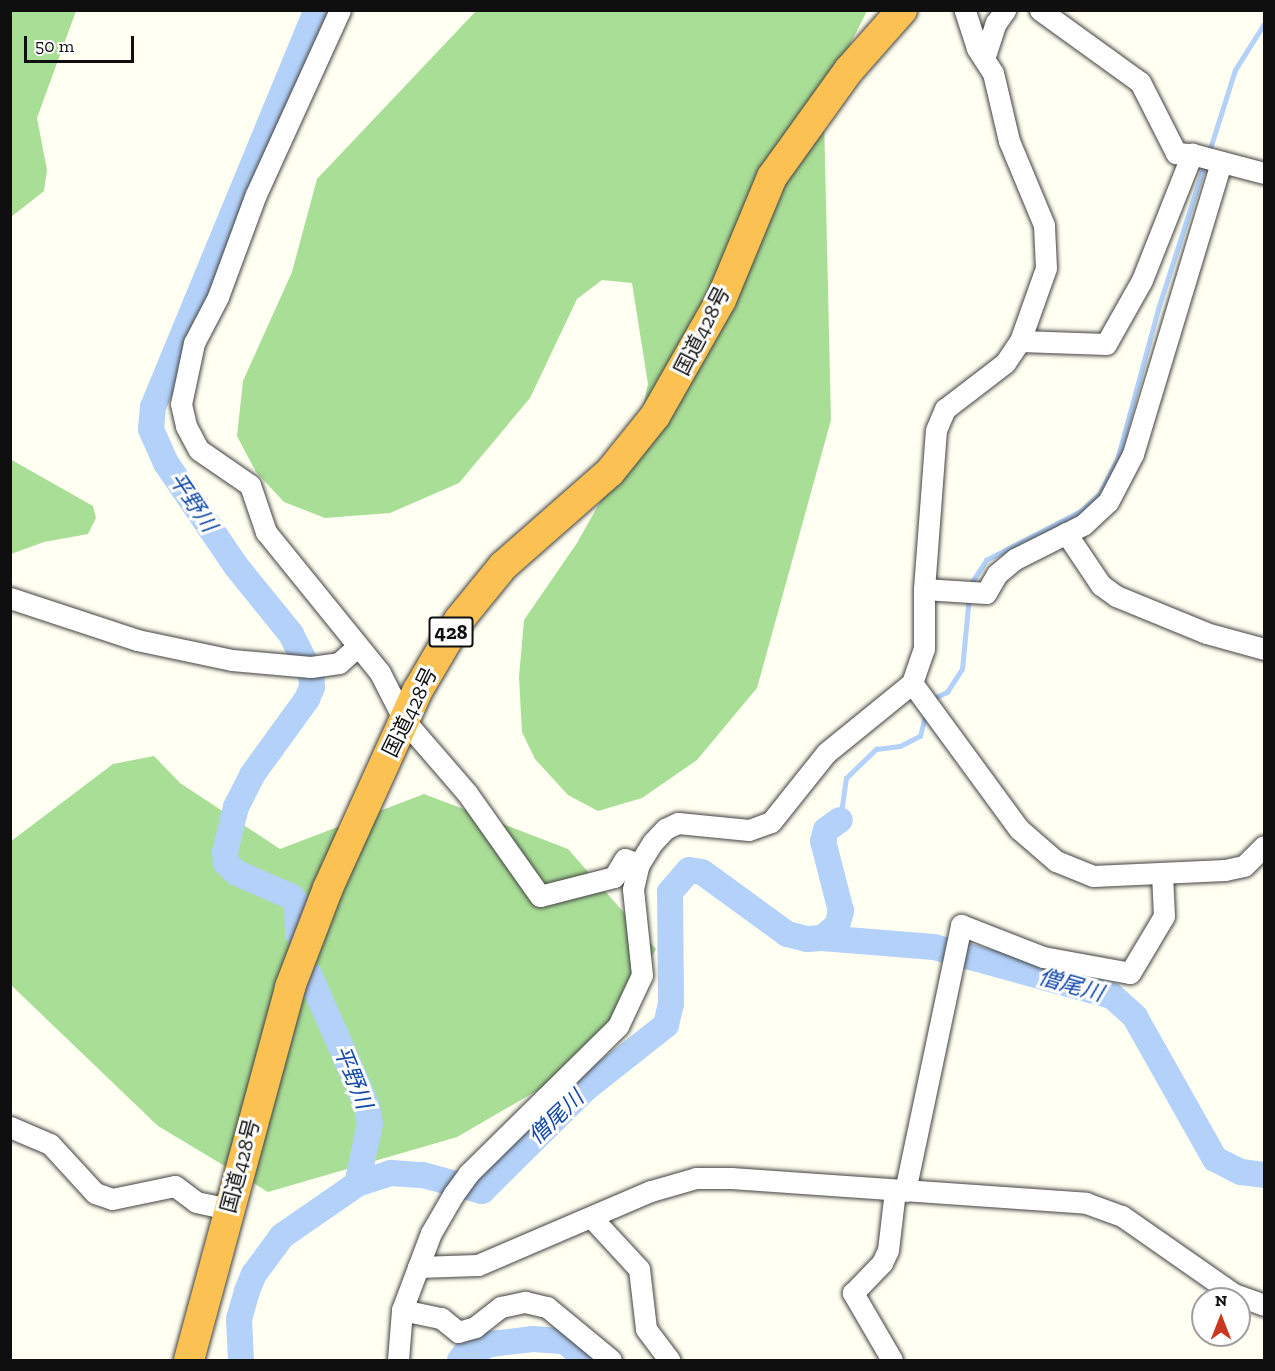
<!DOCTYPE html>
<meta charset="utf-8">
<style>
body{margin:0}
#map{position:relative;width:1275px;height:1371px;overflow:hidden;background:#fffff2;font-family:"Zilla Slab","Noto Sans JP",serif}
div>[style]{position:absolute}
.forest>*{inset:0;background:#a9de97}
.stream>*{height:4.5px;margin:-2.25px;padding:0 2.25px;transform-origin:2.25px;border-radius:2.25px;background:#b3d1f9}
.river>*{height:26px;margin:-13px;padding:0 13px;transform-origin:13px;border-radius:13px;background:#b3d1f9}
.roads{filter:drop-shadow(0 0 2px #424242) drop-shadow(0 0 2px #424242)}
.minor>*{height:21px;margin:-10.5px;padding:0 10.5px;transform-origin:10.5px;border-radius:10.5px;background:#fff}
.highway>*{height:30px;margin:-15px;padding:0 15px;transform-origin:15px;border-radius:15px;background:#fbc253}
span{translate:-50% -50%;white-space:nowrap;text-align:center;line-height:1.15;-webkit-text-stroke:6px #fff;paint-order:stroke}
.shield-label span{padding:2px 4px;background:#fff;border:2px solid;border-radius:4px;-webkit-text-stroke-width:0}
.shield-label{font-size:20px;color:#0f0f0f;font-weight:700}
.street-label{font-size:21px;color:#0f0f0f}
.water-label{font-size:22px;color:#1148a9;font-style:italic}
.frame{position:absolute;inset:0;border:12px solid #0f0f0f;pointer-events:none}
.north{position:absolute;left:1191px;top:1287px;width:60px;height:60px;box-sizing:border-box;background:#fff;border:2px solid #9f9f9f;border-radius:50%;rotate:0deg;font-size:16px;font-weight:700;line-height:24px;text-align:center;color:#0f0f0f}
.north::after{content:'';display:block;margin:auto;width:21px;height:27px;background:#c8391f;clip-path:polygon(50% 0,100% 100%,50% 72%,0 100%)}
.scale{position:absolute;left:24px;top:36px;width:110px;height:27px;box-sizing:border-box;border:3px solid #0f0f0f;border-top:0;padding-left:8px;font-size:18px;line-height:21px;white-space:nowrap;color:#0f0f0f;-webkit-text-stroke:4px #fff;paint-order:stroke}
</style>
<div id="map">
<div class="forest">
<i style="clip-path:polygon(11px 10px,76px 11px,37px 118px,47px 170px,44px 191px,11px 217px)"></i>
<i style="clip-path:polygon(476px 11px,867px 11px,837px 70px,824px 116px,831px 420px,757px 688px,697px 760px,642px 798px,598px 811px,568px 795px,535px 759px,522px 732px,519px 677px,524px 620px,577px 543px,637px 436px,648px 384px,632px 283px,602px 280px,577px 299px,530px 398px,459px 483px,390px 513px,325px 518px,284px 502px,256px 472px,237px 436px,243px 381px,292px 272px,317px 179px)"></i>
<i style="clip-path:polygon(10px 459px,93px 506px,96px 518px,88px 534px,44px 542px,11px 554px)"></i>
<i style="clip-path:polygon(154px 756px,180px 783px,280px 849px,424px 794px,568px 849px,656px 949px,590px 1060px,457px 1137px,268px 1192px,158px 1126px,11px 985px,10px 842px,113px 764px)"></i>
</div>
<div class="stream">
<i style="left:1209px;top:152px;width:86px;rotate:-72.4deg"></i>
<i style="left:1235px;top:70px;width:54px;rotate:-57.8deg"></i>
<i style="left:970px;top:585px;width:30px;rotate:-57deg"></i>
<i style="left:986px;top:560px;width:107px;rotate:-27.3deg"></i>
<i style="left:1081px;top:511px;width:26px;rotate:-43deg"></i>
<i style="left:1100px;top:493px;width:37px;rotate:-63deg"></i>
<i style="left:1117px;top:460px;width:156px;rotate:-74.8deg"></i>
<i style="left:1158px;top:309px;width:153px;rotate:-72.2deg"></i>
<i style="left:932px;top:699px;width:17px;rotate:-25deg"></i>
<i style="left:947px;top:692px;width:27px;rotate:-57deg"></i>
<i style="left:962px;top:669px;width:73px;rotate:-84.5deg"></i>
<i style="left:840px;top:820px;width:42px;rotate:-81.9deg"></i>
<i style="left:846px;top:778px;width:42px;rotate:-44deg"></i>
<i style="left:876px;top:749px;width:24px;rotate:-7deg"></i>
<i style="left:900px;top:746px;width:22px;rotate:-27deg"></i>
<i style="left:920px;top:736px;width:25px;rotate:-76deg"></i>
</div>
<div class="river">
<i style="left:298px;top:934px;width:30px;rotate:-92deg"></i>
<i style="left:297px;top:904px;width:9px;rotate:-126deg"></i>
<i style="left:292px;top:897px;width:60px;rotate:-156.4deg"></i>
<i style="left:237px;top:873px;width:15px;rotate:-138deg"></i>
<i style="left:226px;top:863px;width:11px;rotate:-95deg"></i>
<i style="left:225px;top:852px;width:46px;rotate:-76.3deg"></i>
<i style="left:236px;top:807px;width:36px;rotate:-63deg"></i>
<i style="left:252px;top:775px;width:94px;rotate:-54.1deg"></i>
<i style="left:307px;top:699px;width:13px;rotate:-67deg"></i>
<i style="left:312px;top:687px;width:13px;rotate:-94deg"></i>
<i style="left:311px;top:674px;width:45px;rotate:-116.6deg"></i>
<i style="left:291px;top:634px;width:87px;rotate:-129deg"></i>
<i style="left:236px;top:566px;width:125px;rotate:-124.2deg"></i>
<i style="left:166px;top:463px;width:37px;rotate:-114deg"></i>
<i style="left:151px;top:429px;width:22px;rotate:-85deg"></i>
<i style="left:153px;top:407px;width:430px;rotate:-67.6deg"></i>
<i style="left:822px;top:938px;width:112px;rotate:4.6deg"></i>
<i style="left:934px;top:947px;width:185px;rotate:15.4deg"></i>
<i style="left:1112px;top:996px;width:31px;rotate:42deg"></i>
<i style="left:1135px;top:1017px;width:163px;rotate:60.6deg"></i>
<i style="left:1215px;top:1159px;width:29px;rotate:27deg"></i>
<i style="left:1241px;top:1172px;width:23px;rotate:7deg"></i>
<i style="left:309px;top:974px;width:144px;rotate:66.3deg"></i>
<i style="left:367px;top:1106px;width:18px;rotate:81deg"></i>
<i style="left:370px;top:1124px;width:61px;rotate:102.2deg"></i>
<i style="left:241px;top:1360px;width:41px;rotate:-92.8deg"></i>
<i style="left:239px;top:1319px;width:29px;rotate:-74deg"></i>
<i style="left:247px;top:1291px;width:18px;rotate:-68deg"></i>
<i style="left:254px;top:1274px;width:47px;rotate:-53.6deg"></i>
<i style="left:282px;top:1236px;width:91px;rotate:-34.7deg"></i>
<i style="left:357px;top:1184px;width:36px;rotate:-18deg"></i>
<i style="left:391px;top:1173px;width:32px;rotate:4deg"></i>
<i style="left:423px;top:1175px;width:61px;rotate:15.2deg"></i>
<i style="left:482px;top:1191px;width:145px;rotate:-44.7deg"></i>
<i style="left:585px;top:1089px;width:103px;rotate:-38.3deg"></i>
<i style="left:666px;top:1025px;width:22px;rotate:-77deg"></i>
<i style="left:671px;top:1004px;width:112px;rotate:-90.5deg"></i>
<i style="left:670px;top:892px;width:29px;rotate:-49deg"></i>
<i style="left:689px;top:870px;width:13px;rotate:9deg"></i>
<i style="left:702px;top:872px;width:105px;rotate:36.1deg"></i>
<i style="left:787px;top:934px;width:21px;rotate:14deg"></i>
<i style="left:807px;top:939px;width:15px;rotate:-4deg"></i>
<i style="left:822px;top:938px;width:19px;rotate:-39deg"></i>
<i style="left:837px;top:926px;width:16px;rotate:-75deg"></i>
<i style="left:841px;top:911px;width:72px;rotate:-104.4deg"></i>
<i style="left:823px;top:841px;width:11px;rotate:-75deg"></i>
<i style="left:826px;top:830px;width:17px;rotate:-36deg"></i>
<i style="left:460px;top:1360px;width:8px;rotate:-50deg"></i>
<i style="left:465px;top:1354px;width:28px;rotate:-21deg"></i>
<i style="left:491px;top:1344px;width:42px;rotate:-6.8deg"></i>
<i style="left:533px;top:1339px;width:32px;rotate:4deg"></i>
<i style="left:565px;top:1341px;width:28px;rotate:42deg"></i>
</div>
<div class="roads">
<div class="minor">
<i style="left:340px;top:10px;width:202px;rotate:114.5deg"></i>
<i style="left:256px;top:194px;width:110px;rotate:110.3deg"></i>
<i style="left:218px;top:297px;width:52px;rotate:117.6deg"></i>
<i style="left:194px;top:343px;width:62px;rotate:102deg"></i>
<i style="left:181px;top:404px;width:23px;rotate:77deg"></i>
<i style="left:186px;top:426px;width:27px;rotate:62deg"></i>
<i style="left:199px;top:450px;width:62px;rotate:34.5deg"></i>
<i style="left:250px;top:485px;width:50px;rotate:71.2deg"></i>
<i style="left:266px;top:532px;width:181px;rotate:51deg"></i>
<i style="left:380px;top:673px;width:53px;rotate:62.9deg"></i>
<i style="left:404px;top:720px;width:96px;rotate:49.2deg"></i>
<i style="left:467px;top:793px;width:126px;rotate:54.7deg"></i>
<i style="left:540px;top:896px;width:76px;rotate:-14.4deg"></i>
<i style="left:614px;top:877px;width:21px;rotate:-59deg"></i>
<i style="left:625px;top:859px;width:15px;rotate:20deg"></i>
<i style="left:1040px;top:10px;width:123px;rotate:35.8deg"></i>
<i style="left:1140px;top:82px;width:80px;rotate:63.1deg"></i>
<i style="left:1176px;top:153px;width:16px;rotate:4deg"></i>
<i style="left:984px;top:59px;width:38px;rotate:-72deg"></i>
<i style="left:996px;top:23px;width:16px;rotate:-55deg"></i>
<i style="left:1020px;top:341px;width:86px;rotate:2deg"></i>
<i style="left:1106px;top:344px;width:73px;rotate:-60.6deg"></i>
<i style="left:1142px;top:280px;width:136px;rotate:-68.4deg"></i>
<i style="left:1192px;top:154px;width:74px;rotate:14.8deg"></i>
<i style="left:1066px;top:533px;width:63px;rotate:56.1deg"></i>
<i style="left:1101px;top:585px;width:19px;rotate:36deg"></i>
<i style="left:1116px;top:596px;width:97px;rotate:22.3deg"></i>
<i style="left:1206px;top:633px;width:60px;rotate:15.4deg"></i>
<i style="left:924px;top:589px;width:62px;rotate:3.7deg"></i>
<i style="left:986px;top:593px;width:22px;rotate:-60deg"></i>
<i style="left:997px;top:574px;width:23px;rotate:-40deg"></i>
<i style="left:1015px;top:559px;width:76px;rotate:-26.6deg"></i>
<i style="left:1083px;top:525px;width:34px;rotate:-43deg"></i>
<i style="left:1108px;top:502px;width:54px;rotate:-62.5deg"></i>
<i style="left:1133px;top:454px;width:305px;rotate:-73.2deg"></i>
<i style="left:10px;top:598px;width:134px;rotate:18.3deg"></i>
<i style="left:137px;top:640px;width:97px;rotate:11.9deg"></i>
<i style="left:232px;top:660px;width:79px;rotate:5.1deg"></i>
<i style="left:311px;top:667px;width:28px;rotate:-8deg"></i>
<i style="left:339px;top:663px;width:24px;rotate:-42deg"></i>
<i style="left:912px;top:683px;width:181px;rotate:53.8deg"></i>
<i style="left:1019px;top:829px;width:49px;rotate:40.9deg"></i>
<i style="left:1056px;top:861px;width:40px;rotate:22deg"></i>
<i style="left:1093px;top:876px;width:132px;rotate:-2.6deg"></i>
<i style="left:1225px;top:870px;width:19px;rotate:-12deg"></i>
<i style="left:1244px;top:866px;width:28px;rotate:-45deg"></i>
<i style="left:10px;top:1127px;width:43px;rotate:23deg"></i>
<i style="left:50px;top:1144px;width:67px;rotate:47.4deg"></i>
<i style="left:95px;top:1193px;width:18px;rotate:19deg"></i>
<i style="left:112px;top:1199px;width:64px;rotate:-11.7deg"></i>
<i style="left:175px;top:1186px;width:26px;rotate:37deg"></i>
<i style="left:196px;top:1202px;width:33px;rotate:12deg"></i>
<i style="left:905px;top:1191px;width:272px;rotate:-78.1deg"></i>
<i style="left:961px;top:925px;width:88px;rotate:21.3deg"></i>
<i style="left:1043px;top:957px;width:88px;rotate:10.4deg"></i>
<i style="left:1130px;top:973px;width:66px;rotate:-59.2deg"></i>
<i style="left:1164px;top:916px;width:43px;rotate:-92.7deg"></i>
<i style="left:591px;top:1217px;width:71px;rotate:47.3deg"></i>
<i style="left:639px;top:1269px;width:60px;rotate:83.3deg"></i>
<i style="left:646px;top:1329px;width:39px;rotate:53deg"></i>
<i style="left:418px;top:1267px;width:60px;rotate:-1.9deg"></i>
<i style="left:478px;top:1265px;width:188px;rotate:-23.2deg"></i>
<i style="left:651px;top:1191px;width:47px;rotate:-16.1deg"></i>
<i style="left:696px;top:1178px;width:35px"></i>
<i style="left:731px;top:1178px;width:356px;rotate:4deg"></i>
<i style="left:1086px;top:1203px;width:38px;rotate:20deg"></i>
<i style="left:1122px;top:1216px;width:136px;rotate:34.9deg"></i>
<i style="left:1234px;top:1294px;width:32px;rotate:20deg"></i>
<i style="left:402px;top:1310px;width:40px;rotate:12deg"></i>
<i style="left:441px;top:1318px;width:22px;rotate:39deg"></i>
<i style="left:458px;top:1332px;width:18px;rotate:-16deg"></i>
<i style="left:475px;top:1327px;width:33px;rotate:-38deg"></i>
<i style="left:501px;top:1307px;width:25px;rotate:-12deg"></i>
<i style="left:525px;top:1302px;width:23px;rotate:13deg"></i>
<i style="left:547px;top:1307px;width:83px;rotate:39.6deg"></i>
<i style="left:398px;top:1360px;width:50px;rotate:-85.4deg"></i>
<i style="left:402px;top:1310px;width:82px;rotate:-69.4deg"></i>
<i style="left:431px;top:1233px;width:44px;rotate:-59.9deg"></i>
<i style="left:453px;top:1195px;width:27px;rotate:-54deg"></i>
<i style="left:469px;top:1173px;width:209px;rotate:-44.6deg"></i>
<i style="left:618px;top:1026px;width:56px;rotate:-64.8deg"></i>
<i style="left:642px;top:975px;width:86px;rotate:-96deg"></i>
<i style="left:633px;top:889px;width:26px;rotate:-77deg"></i>
<i style="left:639px;top:864px;width:26px;rotate:-58deg"></i>
<i style="left:653px;top:842px;width:18px;rotate:-47deg"></i>
<i style="left:665px;top:829px;width:14px;rotate:-25deg"></i>
<i style="left:678px;top:823px;width:71px;rotate:5.6deg"></i>
<i style="left:749px;top:830px;width:23px;rotate:-20deg"></i>
<i style="left:771px;top:822px;width:88px;rotate:-51.4deg"></i>
<i style="left:826px;top:753px;width:111px;rotate:-39.1deg"></i>
<i style="left:912px;top:683px;width:36px;rotate:-71deg"></i>
<i style="left:924px;top:649px;width:60px;rotate:-90deg"></i>
<i style="left:924px;top:589px;width:159px;rotate:-85.7deg"></i>
<i style="left:936px;top:430px;width:23px;rotate:-67deg"></i>
<i style="left:945px;top:409px;width:76px;rotate:-37.5deg"></i>
<i style="left:1005px;top:363px;width:27px;rotate:-56deg"></i>
<i style="left:1020px;top:341px;width:77px;rotate:-70.4deg"></i>
<i style="left:1046px;top:268px;width:43px;rotate:-92.7deg"></i>
<i style="left:1044px;top:225px;width:91px;rotate:-112.6deg"></i>
<i style="left:1009px;top:141px;width:70px;rotate:-103.2deg"></i>
<i style="left:993px;top:73px;width:30px;rotate:-123deg"></i>
<i style="left:977px;top:48px;width:40px;rotate:-108deg"></i>
<i style="left:892px;top:1360px;width:78px;rotate:-120.2deg"></i>
<i style="left:853px;top:1293px;width:42px;rotate:-46deg"></i>
<i style="left:882px;top:1263px;width:14px;rotate:-65deg"></i>
<i style="left:888px;top:1250px;width:60px;rotate:-83.3deg"></i>
</div>
<div class="highway">
<i style="left:189px;top:1360px;width:386px;rotate:-74.8deg"></i>
<i style="left:290px;top:987px;width:106px;rotate:-69deg"></i>
<i style="left:328px;top:888px;width:217px;rotate:-65.6deg"></i>
<i style="left:418px;top:690px;width:81px;rotate:-59.6deg"></i>
<i style="left:459px;top:620px;width:70px;rotate:-50.8deg"></i>
<i style="left:503px;top:566px;width:142px;rotate:-41.3deg"></i>
<i style="left:610px;top:472px;width:72px;rotate:-51.2deg"></i>
<i style="left:655px;top:416px;width:133px;rotate:-60.4deg"></i>
<i style="left:721px;top:300px;width:133px;rotate:-67.5deg"></i>
<i style="left:772px;top:177px;width:132px;rotate:-54.3deg"></i>
<i style="left:849px;top:70px;width:80px;rotate:-48.5deg"></i>
</div>
</div>
<div class="shield-label">
<span style="left:451px;top:632px">428</span>
</div>
<div class="street-label">
<span style="left:702px;top:331px;rotate:-63deg">国道428号</span>
<span style="left:410px;top:712px;rotate:-64deg">国道428号</span>
<span style="left:240px;top:1166px;rotate:-75deg">国道428号</span>
</div>
<div class="water-label">
<span style="left:193px;top:502px;rotate:56deg">平野川</span>
<span style="left:1071px;top:985px;rotate:16deg">僧尾川</span>
<span style="left:353px;top:1077px;rotate:68deg">平野川</span>
<span style="left:556px;top:1117px;rotate:-44deg">僧尾川</span>
</div>
<div class="frame"></div>
<div class="north">N</div>
<div class="scale">50 m</div>
</div>
